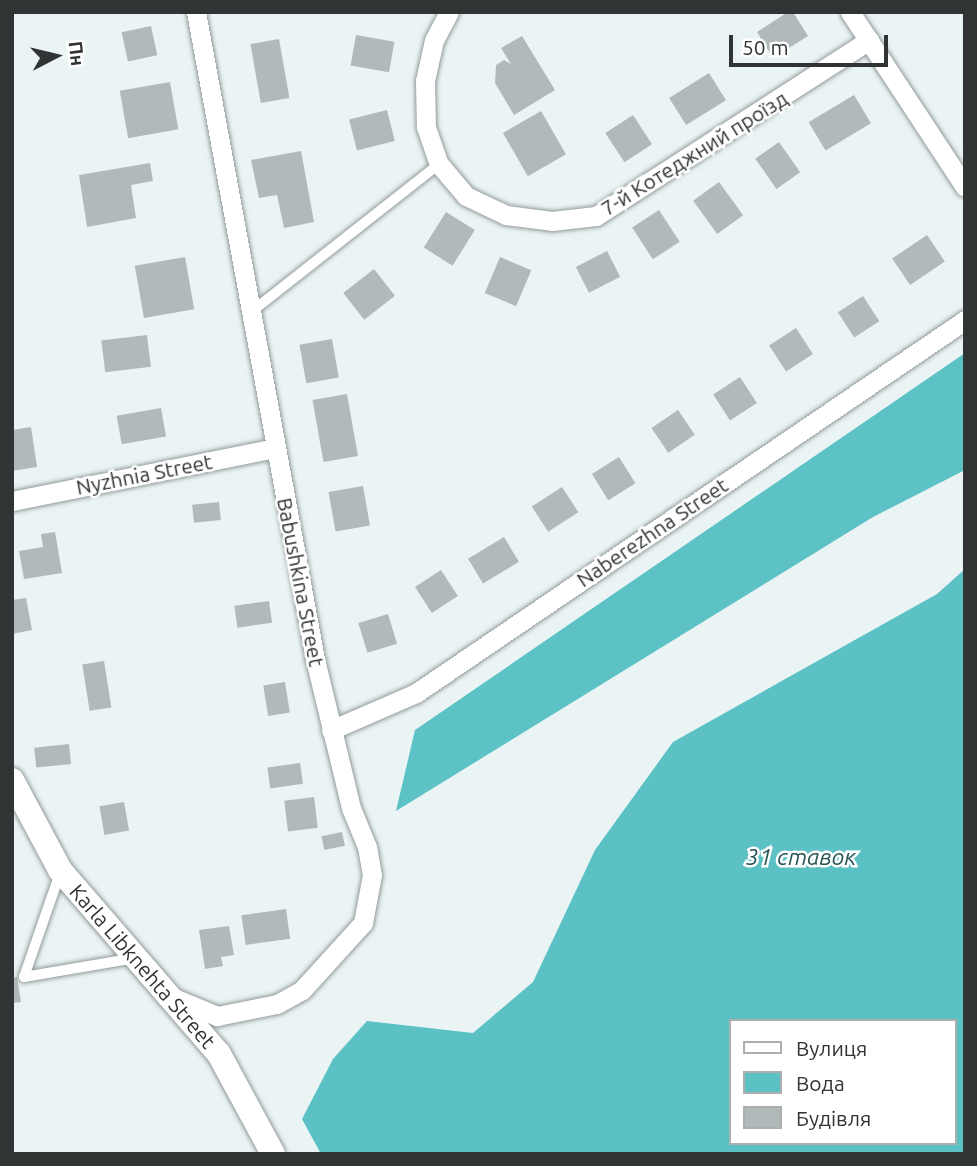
<!DOCTYPE html>
<meta charset="utf-8">
<style>
body{margin:0}
#map{position:relative;width:977px;height:1166px;overflow:hidden;background:#ebf4f5;font-family:Ubuntu,sans-serif}
div>[style]{position:absolute}
.forest>*{inset:0;background:#5dc2c5}
.water>*{inset:0;background:#5bc1c4}
.building>*{inset:0;background:#b1baba;transform-origin:0 0}
.roads{filter:drop-shadow(0 0 2px #929a9a) drop-shadow(0 0 2px #929a9a)}
.service>*{height:10px;margin:-5px;padding:0 5px;transform-origin:5px;border-radius:5px;background:#fff}
.minor>*{height:19px;margin:-9.5px;padding:0 9.5px;transform-origin:9.5px;border-radius:9.5px;background:#fff}
.tertiary>*{height:24px;margin:-12px;padding:0 12px;transform-origin:12px;border-radius:12px;background:#fff}
span{translate:-50% -50%;white-space:nowrap;text-align:center;line-height:1.15;-webkit-text-stroke:5px #fff;paint-order:stroke}
.street-label{font-size:21px;color:#313434}
.water-label{font-size:23px;color:#275556;font-style:italic}
.frame{position:absolute;inset:0;border:14px solid #313434;pointer-events:none}
.legend{position:absolute;left:729px;top:1019px;width:228px;height:126px;box-sizing:border-box;background:#fff;border:2px solid #adaeae;margin:0;padding:9px 12px;list-style:none;font-size:21px;color:#313434}
.legend li{display:flex;align-items:center;gap:14px;height:35px}
.legend b{width:35px;border:2px solid #adaeae}
.north{position:absolute;left:21px;top:21px;width:70px;height:70px;-webkit-text-stroke:5px #fff;paint-order:stroke;rotate:83deg;font-size:19px;font-weight:700;line-height:28px;text-align:center;color:#313434}
.north::after{content:'';display:block;margin:auto;width:24px;height:32px;background:#313434;clip-path:polygon(50% 0,100% 100%,50% 72%,0 100%)}
.scale{position:absolute;left:729px;top:35px;width:159px;height:32px;box-sizing:border-box;border:4px solid #313434;border-top:0;padding-left:9px;font-size:21px;line-height:24px;white-space:nowrap;color:#313434;-webkit-text-stroke:5px #fff;paint-order:stroke}
</style>
<div id="map">
<div class="forest">
<i style="clip-path:polygon(965px 353px,965px 470px,873px 517px,396px 811px,415px 730px)"></i>
</div>
<div class="water">
<i style="clip-path:polygon(evenodd,965px 569px,965px 1154px,321px 1154px,302px 1119px,333px 1059px,367px 1021px,473px 1033px,533px 982px,595px 850px,673px 742px,937px 594px,965px 569px,730px 1021px,954px 1021px,954px 1143px,730px 1143px,730px 1021px)"></i>
</div>
<div class="building">
<i style="clip-path:polygon(788px 12px,793px 12px,808px 36px,773px 58px,757px 32px)"></i>
<i style="left:151px;top:26px;width:30px;height:30px;rotate:78deg"></i>
<i style="left:356px;top:35px;width:39px;height:31px;rotate:10deg"></i>
<i style="clip-path:polygon(522px 36px,555px 90px,514px 115px,495px 83px,496px 65px,504px 60px,511px 64px,501px 48px)"></i>
<i style="left:279px;top:39px;width:60px;height:29px;rotate:80deg"></i>
<i style="left:709px;top:73px;width:32px;height:47px;rotate:58deg"></i>
<i style="left:170px;top:82px;width:48px;height:51px;rotate:80deg"></i>
<i style="left:854px;top:95px;width:33px;height:53px;rotate:59deg"></i>
<i style="left:387px;top:110px;width:32px;height:39px;rotate:76deg"></i>
<i style="left:541px;top:111px;width:50px;height:44px;rotate:60deg"></i>
<i style="left:633px;top:115px;width:35px;height:33px;rotate:57deg"></i>
<i style="left:779px;top:142px;width:37px;height:29px;rotate:55deg"></i>
<i style="clip-path:polygon(301px 151px,314px 222px,284px 228px,277px 195px,259px 198px,251px 160px)"></i>
<i style="clip-path:polygon(150px 163px,153px 181px,131px 185px,136px 218px,87px 227px,79px 175px)"></i>
<i style="left:719px;top:182px;width:41px;height:32px;rotate:54deg"></i>
<i style="left:659px;top:210px;width:38px;height:32px;rotate:57deg"></i>
<i style="left:446px;top:212px;width:34px;height:42px;rotate:32deg"></i>
<i style="left:927px;top:235px;width:32px;height:42px;rotate:56deg"></i>
<i style="left:607px;top:251px;width:29px;height:35px;rotate:63deg"></i>
<i style="left:185px;top:257px;width:53px;height:51px;rotate:80deg"></i>
<i style="left:500px;top:257px;width:34px;height:39px;rotate:23deg"></i>
<i style="left:374px;top:269px;width:34px;height:39px;rotate:52deg"></i>
<i style="left:863px;top:296px;width:30px;height:30px;rotate:57deg"></i>
<i style="left:796px;top:328px;width:31px;height:32px;rotate:57deg"></i>
<i style="left:147px;top:335px;width:32px;height:46px;rotate:83deg"></i>
<i style="left:332px;top:339px;width:39px;height:33px;rotate:80deg"></i>
<i style="left:740px;top:377px;width:31px;height:32px;rotate:57deg"></i>
<i style="left:347px;top:394px;width:63px;height:35px;rotate:80deg"></i>
<i style="left:161px;top:408px;width:29px;height:45px;rotate:80deg"></i>
<i style="left:678px;top:410px;width:30px;height:32px;rotate:56deg"></i>
<i style="clip-path:polygon(31px 427px,37px 467px,12px 471px,12px 430px)"></i>
<i style="left:619px;top:457px;width:31px;height:32px;rotate:58deg"></i>
<i style="left:363px;top:486px;width:40px;height:35px;rotate:80deg"></i>
<i style="left:562px;top:487px;width:30px;height:36px;rotate:57deg"></i>
<i style="left:219px;top:502px;width:18px;height:27px;rotate:84deg"></i>
<i style="clip-path:polygon(55px 532px,62px 573px,24px 579px,19px 551px,43px 547px,41px 534px)"></i>
<i style="left:504px;top:537px;width:29px;height:42px;rotate:59deg"></i>
<i style="left:441px;top:570px;width:31px;height:31px;rotate:57deg"></i>
<i style="clip-path:polygon(26px 598px,32px 630px,12px 634px,12px 600px)"></i>
<i style="left:269px;top:601px;width:22px;height:35px;rotate:82deg"></i>
<i style="left:388px;top:614px;width:31px;height:31px;rotate:73deg"></i>
<i style="left:104px;top:661px;width:47px;height:22px;rotate:81deg"></i>
<i style="left:285px;top:682px;width:31px;height:22px;rotate:81deg"></i>
<i style="left:69px;top:744px;width:20px;height:35px;rotate:84deg"></i>
<i style="left:300px;top:763px;width:21px;height:33px;rotate:82deg"></i>
<i style="left:314px;top:797px;width:31px;height:30px;rotate:83deg"></i>
<i style="left:124px;top:802px;width:29px;height:25px;rotate:80deg"></i>
<i style="left:342px;top:832px;width:14px;height:21px;rotate:78deg"></i>
<i style="left:286px;top:909px;width:30px;height:45px;rotate:82deg"></i>
<i style="clip-path:polygon(229px 926px,234px 955px,221px 957px,223px 966px,205px 969px,199px 930px)"></i>
<i style="clip-path:polygon(17px 977px,21px 1002px,12px 1003px,12px 978px)"></i>
</div>
<div class="roads">
<div class="service">
<i style="left:251px;top:312px;width:239px;rotate:-38.2deg"></i>
<i style="left:60px;top:873px;width:110px;rotate:109.1deg"></i>
<i style="left:24px;top:977px;width:113px;rotate:-9.7deg"></i>
</div>
<div class="minor">
<i style="left:449px;top:12px;width:32px;rotate:118deg"></i>
<i style="left:434px;top:40px;width:42px;rotate:102.4deg"></i>
<i style="left:425px;top:81px;width:46px;rotate:88.8deg"></i>
<i style="left:426px;top:127px;width:39px;rotate:71deg"></i>
<i style="left:439px;top:164px;width:42px;rotate:49.8deg"></i>
<i style="left:466px;top:196px;width:44px;rotate:25.4deg"></i>
<i style="left:506px;top:215px;width:46px;rotate:7.4deg"></i>
<i style="left:552px;top:221px;width:44px;rotate:-6.5deg"></i>
<i style="left:596px;top:216px;width:325px;rotate:-32.8deg"></i>
<i style="left:850px;top:12px;width:209px;rotate:56.7deg"></i>
<i style="left:12px;top:501px;width:269px;rotate:-11.4deg"></i>
<i style="left:331px;top:730px;width:93px;rotate:-23.5deg"></i>
<i style="left:416px;top:693px;width:664px;rotate:-34.19deg"></i>
<i style="left:174px;top:998px;width:47px;rotate:22.7deg"></i>
<i style="left:217px;top:1016px;width:61px;rotate:-11.3deg"></i>
<i style="left:277px;top:1004px;width:29px;rotate:-29deg"></i>
<i style="left:302px;top:990px;width:91px;rotate:-47.7deg"></i>
<i style="left:363px;top:923px;width:49px;rotate:-79.4deg"></i>
<i style="left:372px;top:875px;width:28px;rotate:-100deg"></i>
<i style="left:367px;top:847px;width:42px;rotate:-112.3deg"></i>
<i style="left:351px;top:808px;width:153px;rotate:-103.6deg"></i>
<i style="left:315px;top:659px;width:658px;rotate:-100.42deg"></i>
</div>
<div class="tertiary">
<i style="left:12px;top:780px;width:102px;rotate:61.9deg"></i>
<i style="left:60px;top:870px;width:243px;rotate:49.2deg"></i>
<i style="left:219px;top:1054px;width:114px;rotate:61.6deg"></i>
</div>
</div>
<div class="street-label">
<span style="left:694px;top:153px;rotate:-32deg">7-й Котеджний проїзд</span>
<span style="left:144px;top:474px;rotate:-11deg">Nyzhnia Street</span>
<span style="left:652px;top:532px;rotate:-34deg">Naberezhna Street</span>
<span style="left:301px;top:582px;rotate:79deg">Babushkina Street</span>
<span style="left:143px;top:966px;rotate:49deg">Karla Libknehta Street</span>
</div>
<div class="water-label">
<span style="left:801px;top:857px">31 ставок</span>
</div>
<div class="frame"></div>
<ul class="legend">
<li><b style="height:9px;background:#fff"></b>Вулиця</li>
<li><b style="height:19px;background:#5bc1c4"></b>Вода</li>
<li><b style="height:19px;background:#b1baba"></b>Будівля</li>
</ul>
<div class="north">Пн</div>
<div class="scale">50 m</div>
</div>
